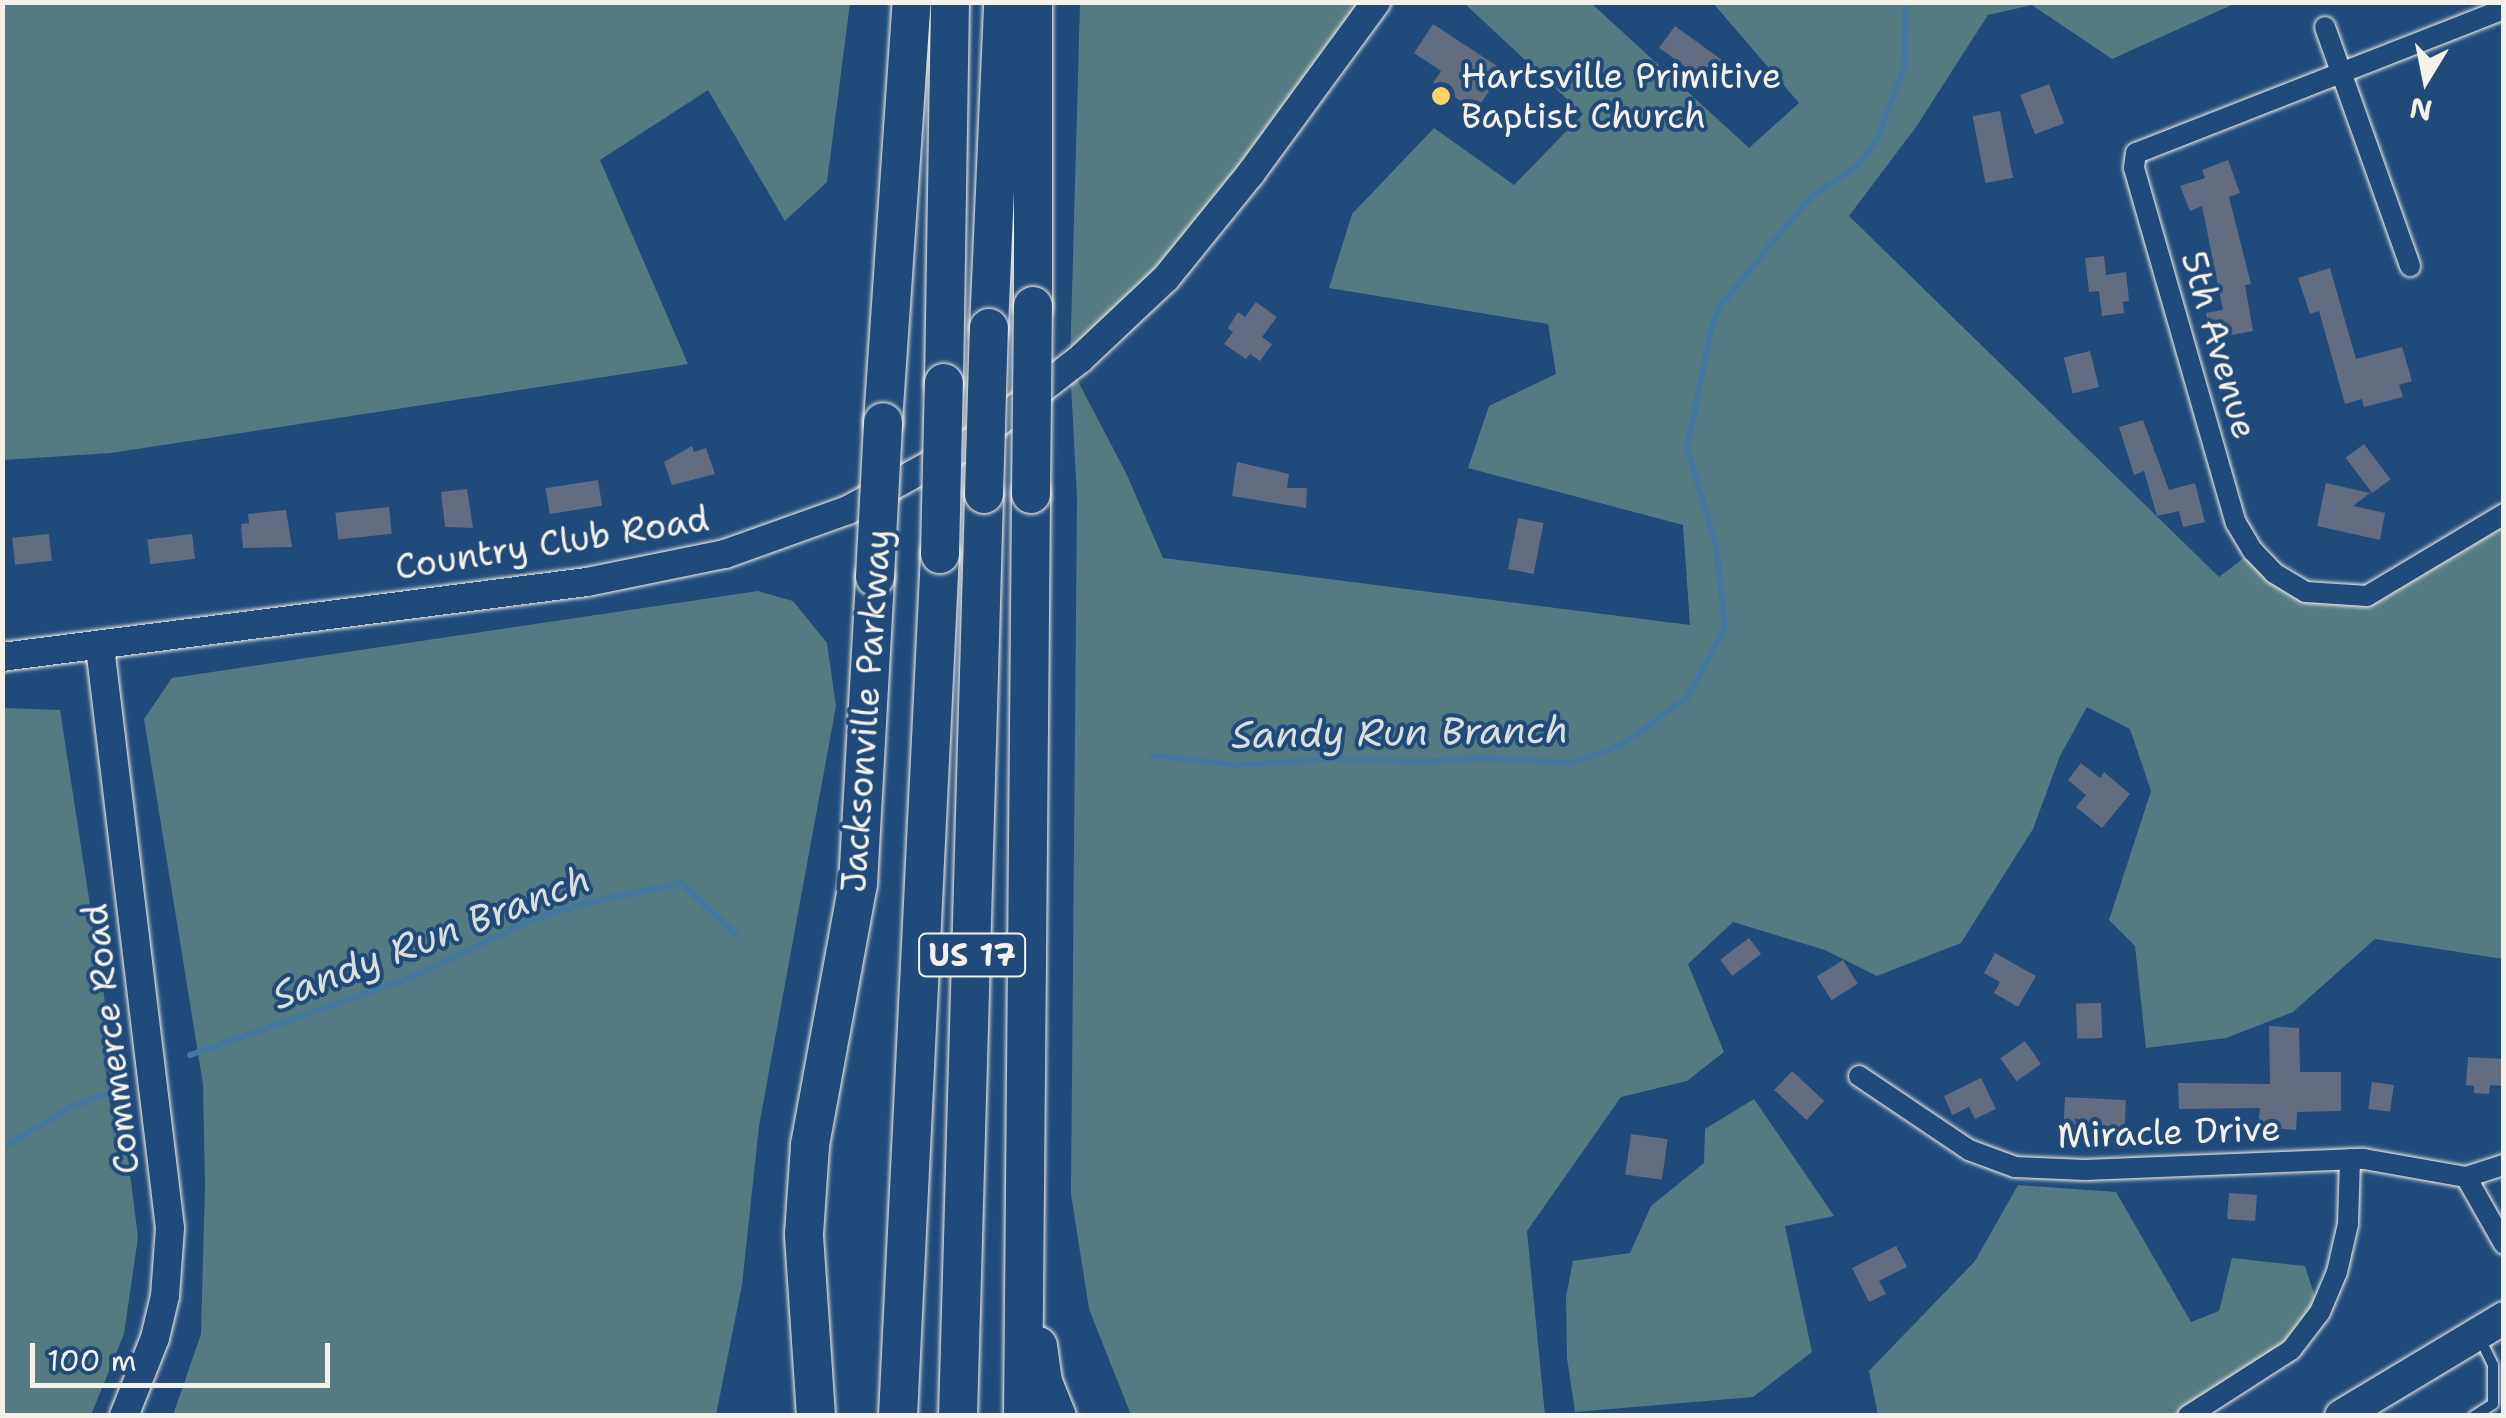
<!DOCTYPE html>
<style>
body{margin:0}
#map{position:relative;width:2506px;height:1418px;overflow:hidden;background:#1f4a7a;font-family:"Shantell Sans",sans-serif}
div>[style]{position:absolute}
.green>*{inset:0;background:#547b82}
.stream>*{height:6px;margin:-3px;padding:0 3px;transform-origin:3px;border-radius:3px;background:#4377a0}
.building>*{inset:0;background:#636d82;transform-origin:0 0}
.roads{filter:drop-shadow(0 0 2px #f4f1e8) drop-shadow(0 0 2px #f4f1e8)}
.lane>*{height:10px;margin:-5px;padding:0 5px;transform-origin:5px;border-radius:5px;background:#1f4a7a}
.street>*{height:20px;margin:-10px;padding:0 10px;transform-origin:10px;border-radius:10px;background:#1f4a7a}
.secondary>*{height:28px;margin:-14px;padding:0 14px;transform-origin:14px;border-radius:14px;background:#1f4a7a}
.primary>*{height:32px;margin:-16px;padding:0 16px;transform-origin:16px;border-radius:16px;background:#1f4a7a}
.highway>*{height:38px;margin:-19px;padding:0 19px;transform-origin:19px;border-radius:19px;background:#1f4a7a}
.bridges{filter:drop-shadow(0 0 2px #f4f1e8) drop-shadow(0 0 2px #f4f1e8)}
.highway-bridge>*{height:38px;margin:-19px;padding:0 19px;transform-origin:19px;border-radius:19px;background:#1f4a7a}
.dots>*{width:28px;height:28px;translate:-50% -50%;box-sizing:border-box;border:5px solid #1f4a7a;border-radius:50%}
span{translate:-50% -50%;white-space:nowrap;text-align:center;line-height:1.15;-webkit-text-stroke:8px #1f4a7a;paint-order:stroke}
.shield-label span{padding:2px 8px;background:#1f4a7a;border:2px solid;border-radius:8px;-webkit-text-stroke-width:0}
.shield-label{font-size:32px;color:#f4f1e8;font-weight:700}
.poi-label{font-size:35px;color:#f4f1e8}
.left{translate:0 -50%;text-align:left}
.street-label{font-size:35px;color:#f4f1e8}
.water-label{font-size:38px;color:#d9dfdd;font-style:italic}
.frame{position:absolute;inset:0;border:5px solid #f4f1e8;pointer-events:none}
.north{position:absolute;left:2376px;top:30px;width:100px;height:100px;-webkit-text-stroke:8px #1f4a7a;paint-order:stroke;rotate:190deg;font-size:28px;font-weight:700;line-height:40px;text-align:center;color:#f4f1e8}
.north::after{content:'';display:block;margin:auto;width:35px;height:45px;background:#f4f1e8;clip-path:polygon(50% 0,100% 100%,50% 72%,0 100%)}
.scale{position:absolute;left:30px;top:1343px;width:300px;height:45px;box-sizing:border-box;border:5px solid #f4f1e8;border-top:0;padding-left:12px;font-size:30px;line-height:35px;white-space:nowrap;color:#f4f1e8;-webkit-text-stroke:8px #1f4a7a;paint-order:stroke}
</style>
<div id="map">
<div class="green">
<i style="clip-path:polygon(3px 2px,850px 2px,850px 3px,827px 182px,785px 221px,708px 90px,600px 160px,688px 364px,111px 453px,3px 460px)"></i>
<i style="clip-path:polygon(1080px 3px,1376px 3px,1251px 173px,1070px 366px,1126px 473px,1163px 558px,1690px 625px,1683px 525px,1468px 468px,1489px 406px,1556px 374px,1548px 324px,1329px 288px,1352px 214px,1434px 128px,1514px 185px,1583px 114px,1464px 3px,1591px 3px,1749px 148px,1799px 103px,1713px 3px,2236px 3px,2112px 59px,2032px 5px,1988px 15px,1916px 127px,1849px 216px,2219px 577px,2253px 551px,2306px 592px,2367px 596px,2503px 514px,2503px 959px,2375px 939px,2293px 1012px,2226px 1038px,2146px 1048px,2135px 946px,2109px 920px,2151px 791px,2130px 729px,2087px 707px,2060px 756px,2033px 829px,1961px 943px,1877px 976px,1825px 950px,1733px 922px,1688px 964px,1724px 1052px,1687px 1081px,1621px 1097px,1527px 1231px,1545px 1415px,1131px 1415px,1089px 1309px,1071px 1194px,1077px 497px,1070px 366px)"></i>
<i style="clip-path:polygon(758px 591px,793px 601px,827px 643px,836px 706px,759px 1126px,742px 1285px,716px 1415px,173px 1415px,201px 1334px,205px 1186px,203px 1084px,144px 719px,172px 678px)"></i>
<i style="clip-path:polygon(3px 708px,60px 710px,124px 1126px,138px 1237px,124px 1334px,91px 1415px,3px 1415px)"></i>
<i style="clip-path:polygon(1754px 1099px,1834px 1216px,1785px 1226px,1812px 1352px,1753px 1397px,1575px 1412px,1567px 1358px,1566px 1297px,1573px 1261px,1630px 1253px,1651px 1206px,1704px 1163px,1705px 1129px)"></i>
<i style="clip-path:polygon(2018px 1185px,2116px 1192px,2191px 1322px,2219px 1311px,2232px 1258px,2305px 1266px,2320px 1312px,2291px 1350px,2188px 1415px,1878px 1415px,1869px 1371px,1975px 1261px)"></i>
</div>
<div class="stream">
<i style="left:1153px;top:755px;width:83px;rotate:7deg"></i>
<i style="left:1235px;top:765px;width:101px;rotate:-3.4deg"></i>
<i style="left:1336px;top:759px;width:93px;rotate:1.8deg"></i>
<i style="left:1429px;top:762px;width:49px;rotate:-4.7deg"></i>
<i style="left:1478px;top:758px;width:93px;rotate:3.1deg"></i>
<i style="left:1571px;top:763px;width:51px;rotate:-19.5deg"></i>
<i style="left:1619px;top:746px;width:83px;rotate:-35.2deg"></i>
<i style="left:1687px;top:698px;width:79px;rotate:-61.2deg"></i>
<i style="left:1725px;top:629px;width:84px;rotate:-96.1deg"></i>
<i style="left:1716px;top:545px;width:101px;rotate:-106.6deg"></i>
<i style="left:1687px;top:448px;width:125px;rotate:-78.4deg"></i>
<i style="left:1712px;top:326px;width:20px;rotate:-70deg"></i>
<i style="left:1719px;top:307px;width:139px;rotate:-50.2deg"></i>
<i style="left:1808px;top:200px;width:60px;rotate:-34.8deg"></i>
<i style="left:1857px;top:166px;width:34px;rotate:-53deg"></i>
<i style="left:1877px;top:139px;width:76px;rotate:-69.2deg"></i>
<i style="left:1904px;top:68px;width:66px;rotate:-88.3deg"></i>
<i style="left:190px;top:1055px;width:233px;rotate:-19.3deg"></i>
<i style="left:410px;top:978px;width:132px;rotate:-25.6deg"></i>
<i style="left:529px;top:921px;width:60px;rotate:-17.5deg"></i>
<i style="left:586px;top:903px;width:97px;rotate:-11.9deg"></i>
<i style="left:681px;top:883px;width:74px;rotate:42.8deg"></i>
<i style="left:2px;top:1148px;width:76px;rotate:-31deg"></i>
<i style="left:67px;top:1109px;width:59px;rotate:-21.8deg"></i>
</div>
<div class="building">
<i style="clip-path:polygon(1433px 24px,1503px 70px,1476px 111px,1433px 83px,1441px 71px,1414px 53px)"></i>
<i style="left:1675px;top:26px;width:61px;height:27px;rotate:36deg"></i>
<i style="left:2049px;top:84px;width:42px;height:31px;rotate:69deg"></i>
<i style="left:2000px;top:111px;width:68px;height:28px;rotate:79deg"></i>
<i style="clip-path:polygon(2228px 160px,2240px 193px,2229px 197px,2251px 284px,2245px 285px,2253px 331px,2211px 339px,2206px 313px,2223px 310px,2202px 206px,2190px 211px,2180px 186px,2205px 178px,2202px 170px)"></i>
<i style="clip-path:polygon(2104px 256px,2106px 275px,2126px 272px,2129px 301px,2123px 302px,2124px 313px,2102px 316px,2099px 291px,2089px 292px,2085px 258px)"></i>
<i style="clip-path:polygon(2330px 268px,2356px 359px,2402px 347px,2412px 381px,2399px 385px,2403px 397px,2364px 407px,2362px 399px,2345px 404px,2319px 311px,2310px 314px,2298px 278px)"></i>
<i style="clip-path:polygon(1256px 302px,1277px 317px,1262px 337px,1272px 344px,1260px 361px,1250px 354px,1246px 359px,1224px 344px,1233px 332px,1228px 328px,1238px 312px,1245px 317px)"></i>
<i style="left:2090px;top:351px;width:37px;height:27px;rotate:76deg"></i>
<i style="clip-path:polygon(2143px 420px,2169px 490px,2195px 483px,2205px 522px,2183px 527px,2179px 511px,2157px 516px,2144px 471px,2134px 475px,2119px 427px)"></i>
<i style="left:2364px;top:444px;width:44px;height:23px;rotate:53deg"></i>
<i style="clip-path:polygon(692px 446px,694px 452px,706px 448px,715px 474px,672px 485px,664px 462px)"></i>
<i style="clip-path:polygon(1237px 462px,1289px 474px,1287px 488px,1307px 488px,1306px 508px,1232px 496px)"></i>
<i style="left:598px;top:480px;width:26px;height:53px;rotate:81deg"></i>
<i style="clip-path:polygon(2326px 483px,2370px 493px,2353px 506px,2385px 513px,2380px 540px,2317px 526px)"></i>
<i style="clip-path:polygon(467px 489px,473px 528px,445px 527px,441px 492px)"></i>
<i style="left:389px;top:507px;width:27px;height:54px;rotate:84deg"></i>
<i style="clip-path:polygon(286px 510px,292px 547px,243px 548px,241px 524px,249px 523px,248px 514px)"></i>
<i style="left:1518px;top:518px;width:26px;height:52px;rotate:11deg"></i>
<i style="left:49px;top:534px;width:27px;height:37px;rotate:84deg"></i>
<i style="left:192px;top:534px;width:25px;height:45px;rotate:83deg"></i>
<i style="clip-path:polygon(2081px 763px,2100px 778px,2104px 772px,2130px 794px,2102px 828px,2076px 807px,2086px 795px,2068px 780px)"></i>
<i style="left:1749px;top:938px;width:20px;height:36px;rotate:53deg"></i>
<i style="clip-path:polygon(1995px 953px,2036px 976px,2018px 1007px,1994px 993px,2000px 982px,1984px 973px)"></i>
<i style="left:1843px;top:960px;width:28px;height:31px;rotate:58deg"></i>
<i style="left:2101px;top:1003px;width:35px;height:25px;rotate:88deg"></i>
<i style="clip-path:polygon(2269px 1026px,2299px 1028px,2300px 1072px,2341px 1072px,2341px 1111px,2297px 1112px,2296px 1130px,2258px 1127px,2260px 1108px,2179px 1109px,2178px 1083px,2270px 1084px)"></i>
<i style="left:2025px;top:1041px;width:28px;height:30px;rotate:55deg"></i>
<i style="clip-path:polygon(2468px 1057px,2504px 1059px,2503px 1086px,2490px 1085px,2489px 1094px,2474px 1093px,2474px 1086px,2466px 1085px)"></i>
<i style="left:1792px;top:1071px;width:44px;height:26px;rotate:43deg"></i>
<i style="clip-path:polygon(1981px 1078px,1996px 1109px,1975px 1119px,1969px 1107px,1952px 1115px,1944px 1096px)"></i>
<i style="left:2372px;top:1082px;width:22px;height:27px;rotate:8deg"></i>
<i style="left:2065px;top:1097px;width:61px;height:27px;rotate:3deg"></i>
<i style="left:1631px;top:1134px;width:37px;height:41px;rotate:8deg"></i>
<i style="left:2229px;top:1193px;width:28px;height:26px;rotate:4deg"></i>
<i style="clip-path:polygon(1896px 1246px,1907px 1267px,1879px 1281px,1886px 1294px,1869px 1302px,1852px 1268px)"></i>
</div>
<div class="roads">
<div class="lane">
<i style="left:2474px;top:1416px;width:22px;rotate:-32deg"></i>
<i style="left:2493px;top:1404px;width:39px;rotate:-90deg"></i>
<i style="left:2493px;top:1365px;width:28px;rotate:-116deg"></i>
</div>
<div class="street">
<i style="left:2504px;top:9px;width:395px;rotate:158.6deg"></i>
<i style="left:2136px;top:153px;width:15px;rotate:98deg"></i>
<i style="left:2134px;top:168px;width:369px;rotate:74deg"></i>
<i style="left:2236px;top:523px;width:33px;rotate:59deg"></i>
<i style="left:2253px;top:551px;width:30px;rotate:46deg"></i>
<i style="left:2274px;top:573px;width:37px;rotate:31deg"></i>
<i style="left:2306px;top:592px;width:61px;rotate:3.8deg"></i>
<i style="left:2367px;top:596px;width:160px;rotate:-30.9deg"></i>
<i style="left:2325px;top:27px;width:254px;rotate:70.4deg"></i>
<i style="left:1859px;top:1076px;width:133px;rotate:33.9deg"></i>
<i style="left:1969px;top:1150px;width:49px;rotate:20.3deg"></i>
<i style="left:2015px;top:1167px;width:70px;rotate:2.5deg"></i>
<i style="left:2085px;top:1170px;width:279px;rotate:-2.3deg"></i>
<i style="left:2364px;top:1159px;width:104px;rotate:10deg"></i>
<i style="left:2466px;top:1177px;width:40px;rotate:-18deg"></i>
<i style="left:2466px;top:1177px;width:77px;rotate:60.4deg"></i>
<i style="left:2188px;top:1416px;width:122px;rotate:-32.7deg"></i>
<i style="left:2291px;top:1350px;width:48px;rotate:-52.7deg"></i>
<i style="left:2320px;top:1312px;width:43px;rotate:-67deg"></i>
<i style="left:2337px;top:1272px;width:49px;rotate:-77.1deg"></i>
<i style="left:2348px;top:1224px;width:65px;rotate:-88.2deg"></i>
</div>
<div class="secondary">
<i style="left:100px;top:647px;width:585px;rotate:83.13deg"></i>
<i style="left:170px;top:1228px;width:68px;rotate:94.2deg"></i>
<i style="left:165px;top:1296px;width:43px;rotate:103.4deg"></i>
<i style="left:155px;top:1338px;width:84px;rotate:111.7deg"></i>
<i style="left:2px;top:657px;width:590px;rotate:-7.31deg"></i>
<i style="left:587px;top:582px;width:141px;rotate:-11.5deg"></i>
<i style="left:725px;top:554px;width:131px;rotate:-19.7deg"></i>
<i style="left:848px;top:510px;width:141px;rotate:-28.7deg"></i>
<i style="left:972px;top:442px;width:136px;rotate:-37.5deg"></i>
<i style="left:1080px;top:359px;width:118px;rotate:-43.3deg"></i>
<i style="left:1166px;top:278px;width:135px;rotate:-51deg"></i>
<i style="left:1251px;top:173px;width:212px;rotate:-53.8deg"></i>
</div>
<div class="primary">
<i style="left:2341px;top:1416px;width:190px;rotate:-31deg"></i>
</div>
<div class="highway">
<i style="left:1033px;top:306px;width:304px;rotate:-90deg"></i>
<i style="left:989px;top:328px;width:326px;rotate:-87.5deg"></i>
<i style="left:944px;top:383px;width:381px;rotate:-89.1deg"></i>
<i style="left:883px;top:422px;width:421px;rotate:-86.1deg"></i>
<i style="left:1038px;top:1346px;width:36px;rotate:82deg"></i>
<i style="left:1043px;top:1382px;width:37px;rotate:68deg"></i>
<i style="left:816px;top:1416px;width:182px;rotate:-93.8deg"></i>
<i style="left:804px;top:1234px;width:89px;rotate:-86.1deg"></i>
<i style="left:810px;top:1145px;width:265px;rotate:-79.6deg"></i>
<i style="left:858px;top:884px;width:307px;rotate:-86.8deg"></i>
<i style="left:898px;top:1416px;width:863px;rotate:-87.21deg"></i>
<i style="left:958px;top:1416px;width:922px;rotate:-88.38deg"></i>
<i style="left:1023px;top:1416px;width:922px;rotate:-89.5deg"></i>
</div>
</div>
<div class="bridges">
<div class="highway-bridge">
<i style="left:984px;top:494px;width:166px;rotate:-88.3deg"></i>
<i style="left:1031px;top:494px;width:188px;rotate:-89.4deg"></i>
<i style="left:940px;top:554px;width:171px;rotate:-88.7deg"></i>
<i style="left:875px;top:577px;width:155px;rotate:-87deg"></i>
</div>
</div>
<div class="dots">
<i style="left:1441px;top:96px;background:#ffd166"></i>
</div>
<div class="shield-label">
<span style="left:972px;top:955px">US 17</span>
</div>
<div class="poi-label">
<span class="left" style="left:1461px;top:96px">Hartsville Primitive<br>Baptist Church</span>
</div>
<div class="street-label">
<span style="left:2219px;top:345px;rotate:74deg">5th Avenue</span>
<span style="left:552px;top:543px;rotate:-9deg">Country Club Road</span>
<span style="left:866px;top:711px;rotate:-86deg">Jacksonville Parkway</span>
<span style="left:111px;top:1039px;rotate:-97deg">Commerce Road</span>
<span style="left:2169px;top:1132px;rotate:-2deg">Miracle Drive</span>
</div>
<div class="water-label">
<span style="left:1400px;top:732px;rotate:-1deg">Sandy Run Branch</span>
<span style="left:431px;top:937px;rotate:-21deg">Sandy Run Branch</span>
</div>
<div class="frame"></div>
<div class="north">N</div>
<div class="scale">100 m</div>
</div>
